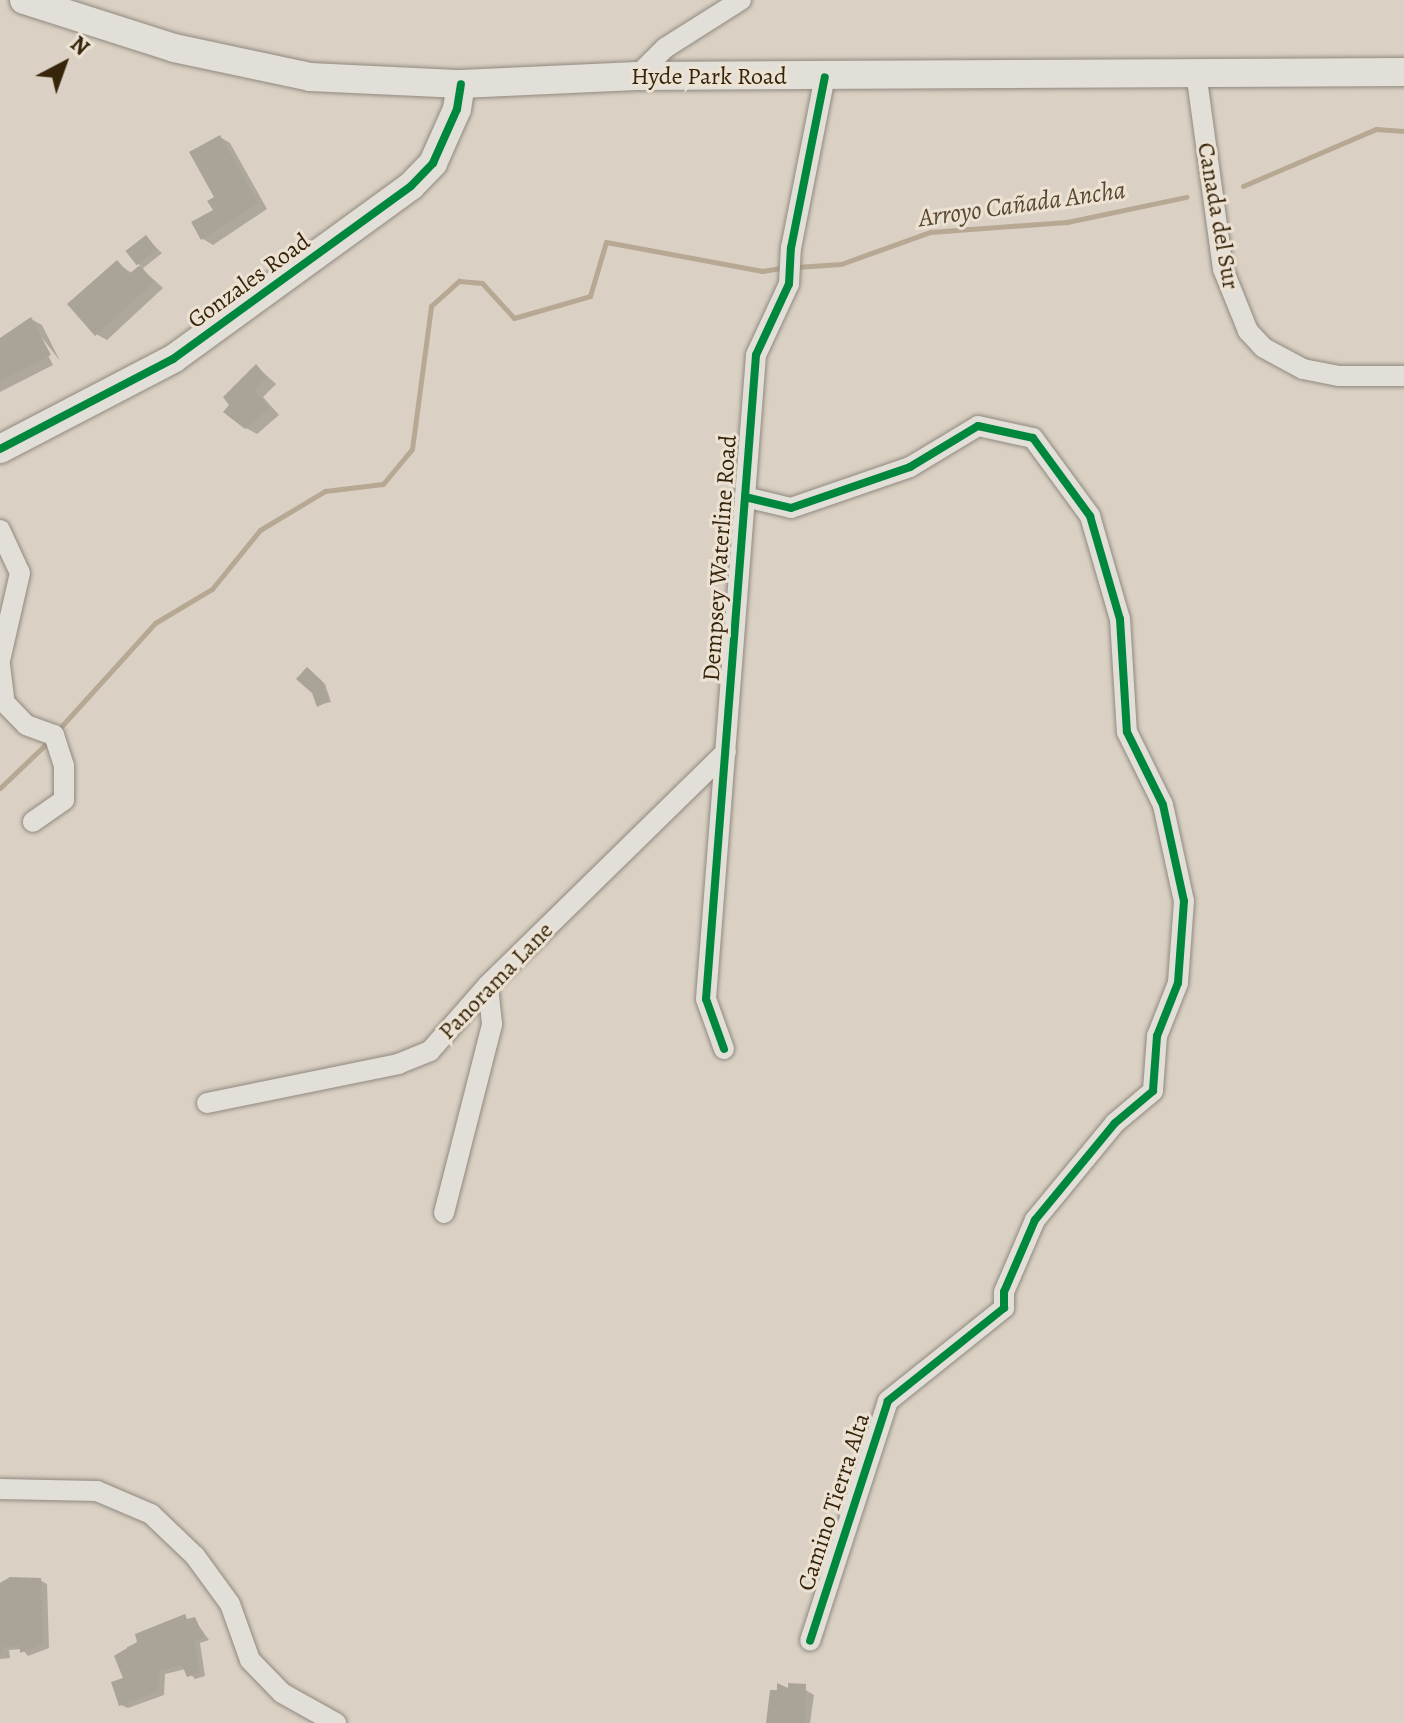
<!DOCTYPE html>
<meta charset="utf-8">
<style>
body{margin:0}
#map{position:relative;width:1404px;height:1723px;overflow:hidden;background:#dad1c4;font-family:Alegreya,serif}
div>[style]{position:absolute}
.shadow>*{inset:0;background:#0003}
.stream>*{height:5px;margin:-2.5px;padding:0 2.5px;transform-origin:2.5px;border-radius:2.5px;background:#b7a894}
.building>*{inset:0;background:#aaa398;transform-origin:0 0}
.roads{filter:drop-shadow(0 0 2px #90897e) drop-shadow(0 0 2px #90897e)}
.street>*{height:20px;margin:-10px;padding:0 10px;transform-origin:10px;border-radius:10px;background:#e2ded8}
.secondary>*{height:28px;margin:-14px;padding:0 14px;transform-origin:14px;border-radius:14px;background:#e2ded8}
.cycleway>*{height:8px;margin:-4px;padding:0 4px;transform-origin:4px;border-radius:4px;background:#00873e}
span{translate:-50% -50%;white-space:nowrap;text-align:center;line-height:1.15;-webkit-text-stroke:6px #ece2d3;paint-order:stroke}
.street-label{font-size:24px;color:#37250b}
.water-label{font-size:26px;color:#59472e;font-style:italic}
.north{position:absolute;left:24px;top:24px;width:80px;height:80px;-webkit-text-stroke:6px #ece2d3;paint-order:stroke;rotate:41deg;font-size:22px;font-weight:700;line-height:32px;text-align:center;color:#37250b}
.north::after{content:'';display:block;margin:auto;width:28px;height:36px;background:#37250b;clip-path:polygon(50% 0,100% 100%,50% 72%,0 100%)}
</style>
<div id="map">
<div class="shadow">
<i style="clip-path:polygon(220px 137px,230px 143px,267px 209px,213px 245px,203px 239px,215px 211px)"></i>
<i style="clip-path:polygon(146px 238px,162px 253px,142px 269px,163px 288px,107px 340px,96px 334px,117px 263px,133px 274px,142px 266px,138px 264px)"></i>
<i style="clip-path:polygon(31px 319px,42px 325px,60px 361px,33px 326px,53px 365px,0 392px,0 339px)"></i>
<i style="clip-path:polygon(256px 366px,276px 384px,263px 397px,279px 415px,257px 434px,246px 428px)"></i>
<i style="clip-path:polygon(309px 670px,325px 684px,331px 702px,319px 705px)"></i>
<i style="clip-path:polygon(40px 1580px,47px 1584px,49px 1648px,28px 1656px,22px 1649px,9px 1650px,10px 1658px,0 1659px,0 1585px)"></i>
<i style="clip-path:polygon(194px 1619px,209px 1640px,200px 1643px,205px 1676px,195px 1679px,186px 1669px,165px 1674px,164px 1695px,128px 1708px,121px 1705px,127px 1647px)"></i>
<i style="clip-path:polygon(797px 1685px,814px 1695px,810px 1723px,768px 1723px)"></i>
</div>
<div class="stream">
<i style="left:1243px;top:186px;width:145px;rotate:-23.2deg"></i>
<i style="left:1376px;top:129px;width:28px;rotate:4deg"></i>
<i style="left:796px;top:267px;width:45px;rotate:-3.8deg"></i>
<i style="left:841px;top:264px;width:95px;rotate:-19.8deg"></i>
<i style="left:930px;top:232px;width:137px;rotate:-4.2deg"></i>
<i style="left:1067px;top:222px;width:122px;rotate:-11.9deg"></i>
<i style="left:58px;top:730px;width:144px;rotate:-47.8deg"></i>
<i style="left:155px;top:623px;width:66px;rotate:-30.8deg"></i>
<i style="left:212px;top:589px;width:76px;rotate:-50.9deg"></i>
<i style="left:260px;top:530px;width:76px;rotate:-31deg"></i>
<i style="left:325px;top:491px;width:58px;rotate:-6.9deg"></i>
<i style="left:383px;top:484px;width:45px;rotate:-50.4deg"></i>
<i style="left:412px;top:449px;width:144px;rotate:-82.4deg"></i>
<i style="left:431px;top:306px;width:38px;rotate:-42deg"></i>
<i style="left:459px;top:281px;width:23px;rotate:5deg"></i>
<i style="left:482px;top:283px;width:47px;rotate:47.6deg"></i>
<i style="left:514px;top:318px;width:79px;rotate:-16.1deg"></i>
<i style="left:590px;top:296px;width:56px;rotate:-73.5deg"></i>
<i style="left:606px;top:242px;width:159px;rotate:10.5deg"></i>
<i style="left:762px;top:271px;width:24px;rotate:-9deg"></i>
<i style="left:0;top:788px;width:68px;rotate:-43.8deg"></i>
</div>
<div class="building">
<i style="clip-path:polygon(220px 135px,258px 203px,201px 240px,191px 222px,213px 210px,207px 201px,214px 197px,189px 152px)"></i>
<i style="left:146px;top:235px;width:18px;height:26px;rotate:52deg"></i>
<i style="clip-path:polygon(117px 260px,129px 274px,140px 265px,154px 282px,95px 336px,67px 304px)"></i>
<i style="clip-path:polygon(31px 317px,51px 355px,0 381px,0 338px)"></i>
<i style="clip-path:polygon(256px 364px,267px 377px,254px 390px,269px 408px,245px 429px,223px 412px,229px 405px,223px 397px)"></i>
<i style="clip-path:polygon(307px 667px,322px 681px,329px 701px,317px 707px,312px 693px,296px 679px)"></i>
<i style="clip-path:polygon(10px 1577px,41px 1578px,43px 1644px,20px 1653px,20px 1646px,3px 1647px,0 1656px,0 1583px)"></i>
<i style="clip-path:polygon(185px 1614px,187px 1619px,195px 1617px,204px 1637px,194px 1640px,199px 1673px,187px 1677px,182px 1665px,159px 1671px,158px 1691px,119px 1706px,111px 1682px,123px 1678px,114px 1656px,137px 1642px,135px 1634px)"></i>
<i style="clip-path:polygon(777px 1683px,788px 1688px,788px 1683px,806px 1684px,805px 1723px,766px 1723px,770px 1690px,777px 1690px)"></i>
</div>
<div class="roads">
<div class="street">
<i style="left:1196px;top:72px;width:199px;rotate:82.2deg"></i>
<i style="left:1223px;top:269px;width:67px;rotate:68deg"></i>
<i style="left:1248px;top:331px;width:23px;rotate:47deg"></i>
<i style="left:1264px;top:348px;width:44px;rotate:28.3deg"></i>
<i style="left:1303px;top:369px;width:37px;rotate:11deg"></i>
<i style="left:1339px;top:376px;width:65px"></i>
<i style="left:637px;top:76px;width:40px;rotate:-45deg"></i>
<i style="left:665px;top:48px;width:90px;rotate:-32.3deg"></i>
<i style="left:745px;top:497px;width:47px;rotate:13.4deg"></i>
<i style="left:791px;top:508px;width:126px;rotate:-19deg"></i>
<i style="left:910px;top:467px;width:79px;rotate:-31.1deg"></i>
<i style="left:978px;top:426px;width:56px;rotate:12.3deg"></i>
<i style="left:1033px;top:438px;width:97px;rotate:53.8deg"></i>
<i style="left:1090px;top:516px;width:107px;rotate:73.8deg"></i>
<i style="left:1120px;top:619px;width:113px;rotate:86.5deg"></i>
<i style="left:1127px;top:732px;width:81px;rotate:63.7deg"></i>
<i style="left:1163px;top:805px;width:98px;rotate:77.7deg"></i>
<i style="left:1184px;top:901px;width:82px;rotate:94.2deg"></i>
<i style="left:1178px;top:983px;width:57px;rotate:111.6deg"></i>
<i style="left:1157px;top:1036px;width:55px;rotate:94.2deg"></i>
<i style="left:1153px;top:1091px;width:50px;rotate:139.9deg"></i>
<i style="left:1115px;top:1123px;width:126px;rotate:129.5deg"></i>
<i style="left:1035px;top:1220px;width:78px;rotate:113.3deg"></i>
<i style="left:1004px;top:1292px;width:16px;rotate:90deg"></i>
<i style="left:1004px;top:1308px;width:149px;rotate:141.3deg"></i>
<i style="left:888px;top:1401px;width:252px;rotate:108deg"></i>
<i style="left:0;top:530px;width:47px;rotate:65.1deg"></i>
<i style="left:20px;top:573px;width:89px;rotate:102.9deg"></i>
<i style="left:0;top:665px;width:38px;rotate:83deg"></i>
<i style="left:5px;top:703px;width:30px;rotate:46deg"></i>
<i style="left:26px;top:725px;width:30px;rotate:20deg"></i>
<i style="left:54px;top:735px;width:33px;rotate:72deg"></i>
<i style="left:64px;top:766px;width:34px;rotate:90deg"></i>
<i style="left:64px;top:800px;width:38px;rotate:145deg"></i>
<i style="left:724px;top:1049px;width:53px;rotate:-109.8deg"></i>
<i style="left:706px;top:999px;width:646px;rotate:-85.56deg"></i>
<i style="left:756px;top:355px;width:78px;rotate:-65.1deg"></i>
<i style="left:789px;top:284px;width:36px;rotate:-87deg"></i>
<i style="left:791px;top:248px;width:174px;rotate:-78.8deg"></i>
<i style="left:207px;top:1103px;width:195px;rotate:-11.5deg"></i>
<i style="left:398px;top:1064px;width:35px;rotate:-22deg"></i>
<i style="left:430px;top:1051px;width:88px;rotate:-48.7deg"></i>
<i style="left:488px;top:985px;width:333px;rotate:-44.4deg"></i>
<i style="left:444px;top:1213px;width:195px;rotate:-75.7deg"></i>
<i style="left:492px;top:1024px;width:39px;rotate:-96deg"></i>
<i style="left:0;top:1489px;width:97px;rotate:1.2deg"></i>
<i style="left:97px;top:1491px;width:59px;rotate:23.1deg"></i>
<i style="left:151px;top:1514px;width:61px;rotate:43.7deg"></i>
<i style="left:195px;top:1556px;width:59px;rotate:53.9deg"></i>
<i style="left:230px;top:1604px;width:59px;rotate:70.3deg"></i>
<i style="left:250px;top:1660px;width:46px;rotate:45.9deg"></i>
<i style="left:282px;top:1693px;width:62px;rotate:29.1deg"></i>
</div>
<div class="secondary">
<i style="left:24px;top:0;width:157px;rotate:17.7deg"></i>
<i style="left:174px;top:48px;width:139px;rotate:12deg"></i>
<i style="left:310px;top:77px;width:151px;rotate:2.7deg"></i>
<i style="left:461px;top:84px;width:176px;rotate:-2.6deg"></i>
<i style="left:637px;top:76px;width:767px;rotate:-0.3deg"></i>
<i style="left:0;top:449px;width:195px;rotate:-27.5deg"></i>
<i style="left:173px;top:359px;width:294px;rotate:-36deg"></i>
<i style="left:411px;top:186px;width:32px;rotate:-46deg"></i>
<i style="left:433px;top:163px;width:59px;rotate:-66deg"></i>
<i style="left:457px;top:109px;width:25px;rotate:-81deg"></i>
</div>
</div>
<div class="cycleway">
<i style="left:0;top:449px;width:195px;rotate:-27.5deg"></i>
<i style="left:173px;top:359px;width:294px;rotate:-36deg"></i>
<i style="left:411px;top:186px;width:32px;rotate:-46deg"></i>
<i style="left:433px;top:163px;width:59px;rotate:-66deg"></i>
<i style="left:457px;top:109px;width:25px;rotate:-81deg"></i>
<i style="left:745px;top:497px;width:47px;rotate:13.4deg"></i>
<i style="left:791px;top:508px;width:126px;rotate:-19deg"></i>
<i style="left:910px;top:467px;width:79px;rotate:-31.1deg"></i>
<i style="left:978px;top:426px;width:56px;rotate:12.3deg"></i>
<i style="left:1033px;top:438px;width:97px;rotate:53.8deg"></i>
<i style="left:1090px;top:516px;width:107px;rotate:73.8deg"></i>
<i style="left:1120px;top:619px;width:113px;rotate:86.5deg"></i>
<i style="left:1127px;top:732px;width:81px;rotate:63.7deg"></i>
<i style="left:1163px;top:805px;width:98px;rotate:77.7deg"></i>
<i style="left:1184px;top:901px;width:82px;rotate:94.2deg"></i>
<i style="left:1178px;top:983px;width:57px;rotate:111.6deg"></i>
<i style="left:1157px;top:1036px;width:55px;rotate:94.2deg"></i>
<i style="left:1153px;top:1091px;width:50px;rotate:139.9deg"></i>
<i style="left:1115px;top:1123px;width:126px;rotate:129.5deg"></i>
<i style="left:1035px;top:1220px;width:78px;rotate:113.3deg"></i>
<i style="left:1004px;top:1292px;width:16px;rotate:90deg"></i>
<i style="left:1004px;top:1308px;width:149px;rotate:141.3deg"></i>
<i style="left:888px;top:1401px;width:252px;rotate:108deg"></i>
<i style="left:724px;top:1049px;width:53px;rotate:-109.8deg"></i>
<i style="left:706px;top:999px;width:646px;rotate:-85.56deg"></i>
<i style="left:756px;top:355px;width:78px;rotate:-65.1deg"></i>
<i style="left:789px;top:284px;width:36px;rotate:-87deg"></i>
<i style="left:791px;top:248px;width:174px;rotate:-78.8deg"></i>
</div>
<div class="street-label">
<span style="left:709px;top:77px">Hyde Park Road</span>
<span style="left:1218px;top:216px;rotate:80deg">Canada del Sur</span>
<span style="left:249px;top:281px;rotate:-36deg">Gonzales Road</span>
<span style="left:720px;top:558px;rotate:-86deg">Dempsey Waterline Road</span>
<span style="left:496px;top:981px;rotate:-46deg">Panorama Lane</span>
<span style="left:834px;top:1502px;rotate:-72deg">Camino Tierra Alta</span>
</div>
<div class="water-label">
<span style="left:1022px;top:204px;rotate:-8deg">Arroyo Cañada Ancha</span>
</div>
<div class="north">N</div>
</div>
